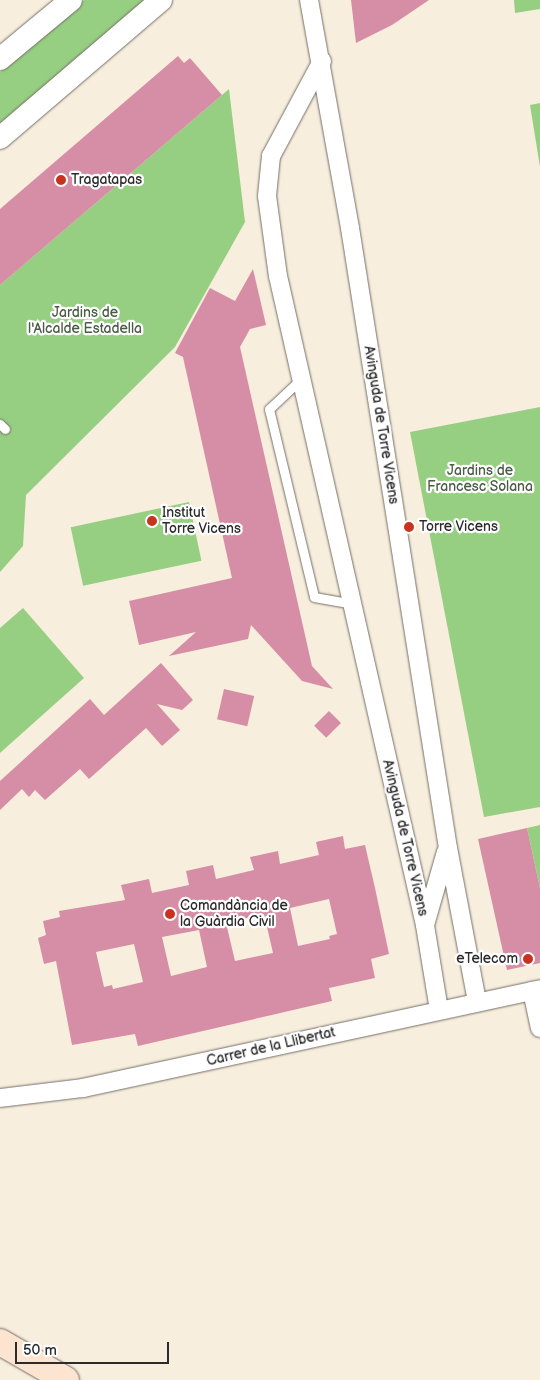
<!DOCTYPE html>
<meta charset="utf-8">
<style>
body{margin:0}
#map{position:relative;width:540px;height:1380px;overflow:hidden;background:#f8eedd;font-family:"Balsamiq Sans",sans-serif}
div>[style]{position:absolute}
.green>*{inset:0;background:#97cf82;transform-origin:0 0}
.building>*{inset:0;background:#d58ea5;transform-origin:0 0}
.roads{filter:drop-shadow(0 0 1px #736f69) drop-shadow(0 0 1px #736f69)}
.service>*{height:9px;margin:-4.5px;padding:0 4.5px;transform-origin:4.5px;border-radius:4.5px;background:#fff}
.minor>*{height:18px;margin:-9px;padding:0 9px;transform-origin:9px;border-radius:9px;background:#fff}
.tertiary>*{height:22px;margin:-11px;padding:0 11px;transform-origin:11px;border-radius:11px;background:#fff}
.secondary>*{height:26px;margin:-13px;padding:0 13px;transform-origin:13px;border-radius:13px;background:#fde4d1}
.dots>*{width:14px;height:14px;translate:-50% -50%;box-sizing:border-box;border:2px solid #fff;border-radius:50%}
span{translate:-50% -50%;white-space:nowrap;text-align:center;line-height:1.15;-webkit-text-stroke:4.5px #fff;paint-order:stroke}
.poi-label{font-size:14px;color:#2b2b2b}
.left{translate:0 -50%;text-align:left}
.right{translate:-100% -50%;text-align:right}
.park-label{font-size:14px;color:#4b5c45}
.street-label{font-size:14px;color:#2b2b2b}
.scale{position:absolute;left:15px;top:1342px;width:154px;height:22px;box-sizing:border-box;border:2px solid #2b2b2b;border-top:0;padding-left:6px;font-size:15px;line-height:18px;white-space:nowrap;color:#2b2b2b;-webkit-text-stroke:4px #fff;paint-order:stroke}
</style>
<div id="map">
<div class="green">
<i style="clip-path:polygon(84px 0,145px 0,0 124px,0 72px)"></i>
<i style="clip-path:polygon(514px 0,540px 0,540px 9px,515px 13px)"></i>
<i style="clip-path:polygon(229px 89px,245px 222px,175px 347px,26px 495px,23px 546px,0 572px,0 285px)"></i>
<i style="clip-path:polygon(540px 103px,540px 167px,530px 105px)"></i>
<i style="clip-path:polygon(540px 407px,540px 807px,484px 817px,410px 432px)"></i>
<i style="left:189px;top:502px;width:60px;height:121px;rotate:78deg"></i>
<i style="clip-path:polygon(23px 608px,84px 678px,0 753px,0 628px)"></i>
<i style="clip-path:polygon(540px 825px,540px 888px,527px 828px)"></i>
</div>
<div class="building">
<i style="clip-path:polygon(351px 0,429px 0,392px 25px,356px 43px)"></i>
<i style="clip-path:polygon(178px 56px,184px 63px,190px 58px,222px 95px,0 285px,0 209px)"></i>
<i style="clip-path:polygon(253px 269px,266px 325px,250px 329px,240px 347px,312px 666px,333px 689px,302px 681px,251px 625px,248px 639px,169px 656px,196px 632px,139px 645px,129px 601px,232px 578px,183px 357px,175px 353px,210px 288px,235px 301px)"></i>
<i style="clip-path:polygon(161px 663px,193px 700px,182px 710px,157px 704px,180px 730px,162px 746px,146px 728px,89px 779px,80px 769px,45px 800px,35px 790px,29px 797px,22px 789px,0 810px,0 781px,90px 699px,104px 715px)"></i>
<i style="left:224px;top:689px;width:31px;height:31px;rotate:13deg"></i>
<i style="left:329px;top:711px;width:17px;height:21px;rotate:45deg"></i>
<i style="clip-path:polygon(527px 828px,540px 888px,540px 963px,507px 970px,478px 839px)"></i>
<i style="clip-path:polygon(evenodd,343px 836px,345px 849px,365px 845px,375px 888px,389px 954px,371px 959px,375px 978px,329px 988px,332px 1001px,138px 1046px,135px 1034px,72px 1045px,56px 961px,44px 964px,38px 938px,46px 935px,43px 921px,60px 917px,59px 911px,125px 900px,121px 885px,149px 879px,152px 893px,189px 885px,186px 871px,213px 865px,216px 879px,254px 870px,250px 857px,278px 851px,280px 864px,319px 855px,316px 842px,343px 836px,329px 899px,337px 934px,329px 936px,330px 939px,298px 946px,290px 908px,329px 899px,343px 836px,264px 914px,273px 953px,235px 961px,226px 923px,264px 914px,343px 836px,199px 930px,207px 967px,171px 976px,162px 937px,199px 930px,343px 836px,134px 944px,143px 982px,113px 989px,112px 985px,104px 987px,96px 952px,134px 944px)"></i>
</div>
<div class="roads">
<div class="service">
<i style="left:301px;top:379px;width:44px;rotate:136.8deg"></i>
<i style="left:269px;top:409px;width:193px;rotate:76.5deg"></i>
<i style="left:314px;top:597px;width:39px;rotate:10deg"></i>
<i style="left:0;top:424px;width:7px;rotate:45deg"></i>
</div>
<div class="minor">
<i style="left:309px;top:0;width:232px;rotate:79.8deg"></i>
<i style="left:350px;top:228px;width:628px;rotate:81.02deg"></i>
<i style="left:448px;top:848px;width:157px;rotate:79.3deg"></i>
<i style="left:322px;top:61px;width:108px;rotate:118.2deg"></i>
<i style="left:271px;top:156px;width:40px;rotate:95.7deg"></i>
<i style="left:267px;top:196px;width:81px;rotate:82.2deg"></i>
<i style="left:278px;top:276px;width:665px;rotate:77.24deg"></i>
<i style="left:532px;top:991px;width:38px;rotate:78deg"></i>
<i style="left:439px;top:1010px;width:86px;rotate:-99.4deg"></i>
<i style="left:425px;top:925px;width:76px;rotate:-74deg"></i>
<i style="left:0;top:1098px;width:84px;rotate:-6.9deg"></i>
<i style="left:83px;top:1088px;width:468px;rotate:-12.2deg"></i>
</div>
<div class="tertiary">
<i style="left:0;top:59px;width:92px;rotate:-39.7deg"></i>
<i style="left:0;top:138px;width:212px;rotate:-40.6deg"></i>
</div>
<div class="secondary">
<i style="left:0;top:1342px;width:76px;rotate:29.9deg"></i>
</div>
</div>
<div class="dots">
<i style="left:61px;top:180px;background:#c8321e"></i>
<i style="left:152px;top:521px;background:#c8321e"></i>
<i style="left:409px;top:527px;background:#c8321e"></i>
<i style="left:170px;top:914px;background:#c8321e"></i>
<i style="left:528px;top:959px;background:#c8321e"></i>
</div>
<div class="poi-label">
<span class="left" style="left:71px;top:180px">Tragatapas</span>
<span class="left" style="left:162px;top:521px">Institut<br>Torre Vicens</span>
<span class="left" style="left:419px;top:527px">Torre Vicens</span>
<span class="left" style="left:180px;top:914px">Comandància de<br>la Guàrdia Civil</span>
<span class="right" style="left:518px;top:959px">eTelecom</span>
</div>
<div class="park-label">
<span style="left:85px;top:321px">Jardins de<br>l'Alcalde Estadella</span>
<span style="left:480px;top:479px">Jardins de<br>Francesc Solana</span>
</div>
<div class="street-label">
<span style="left:381px;top:425px;rotate:81deg">Avinguda de Torre Vicens</span>
<span style="left:405px;top:838px;rotate:77deg">Avinguda de Torre Vicens</span>
<span style="left:271px;top:1047px;rotate:-13deg">Carrer de la Llibertat</span>
</div>
<div class="scale">50 m</div>
</div>
